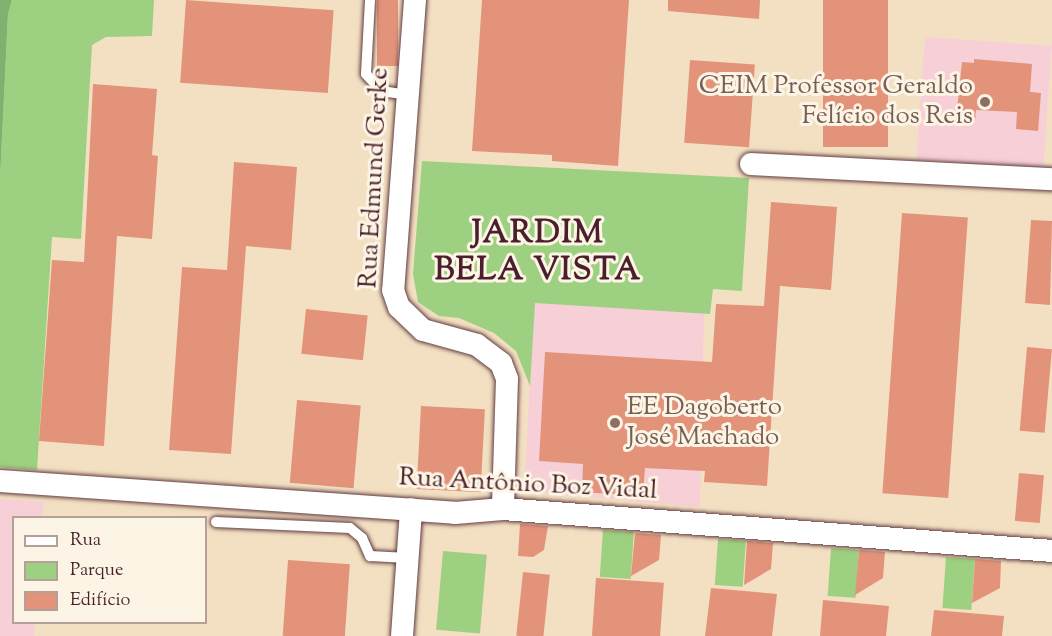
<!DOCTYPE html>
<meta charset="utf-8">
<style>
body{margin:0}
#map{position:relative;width:1052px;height:636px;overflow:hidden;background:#f3e0c2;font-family:"Sorts Mill Goudy",serif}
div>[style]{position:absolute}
.built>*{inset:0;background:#f6cfd7;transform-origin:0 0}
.green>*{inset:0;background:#9dd080;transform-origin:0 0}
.forest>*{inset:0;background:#7eb26e}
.building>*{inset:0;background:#e3937a;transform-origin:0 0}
.roads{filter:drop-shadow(0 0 2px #633c42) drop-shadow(0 0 2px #633c42)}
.service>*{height:10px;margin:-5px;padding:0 5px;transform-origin:5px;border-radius:5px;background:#fff}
.minor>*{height:22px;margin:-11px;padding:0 11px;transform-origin:11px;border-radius:11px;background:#fff}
.dots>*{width:16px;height:16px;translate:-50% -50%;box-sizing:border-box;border:3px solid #fcf5e5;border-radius:50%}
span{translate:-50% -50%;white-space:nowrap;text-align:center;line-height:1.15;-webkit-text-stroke:6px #fcf5e5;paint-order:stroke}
.education-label{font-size:26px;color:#785e54}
.right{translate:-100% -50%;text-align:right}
.left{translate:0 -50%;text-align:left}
.street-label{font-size:26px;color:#4a1f2b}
.district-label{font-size:32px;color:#4a1f2b;font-weight:700;letter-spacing:1.5px}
.legend{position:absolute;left:12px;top:516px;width:195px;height:108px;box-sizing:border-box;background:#fcf5e5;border:2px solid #b59f9b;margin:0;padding:8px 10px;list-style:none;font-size:18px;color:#4a1f2b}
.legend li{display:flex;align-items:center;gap:12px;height:30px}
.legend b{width:30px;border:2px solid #b59f9b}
</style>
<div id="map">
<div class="built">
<i style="left:925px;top:37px;width:127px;height:123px;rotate:4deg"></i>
<i style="clip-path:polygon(534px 303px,704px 313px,700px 507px,537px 492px,529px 486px,525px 477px)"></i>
<i style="clip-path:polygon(0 499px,44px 502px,42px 517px,14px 518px,14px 622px,35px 623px,34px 636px,0 636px)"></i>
</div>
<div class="green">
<i style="clip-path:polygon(12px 0,154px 0,152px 36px,106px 37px,92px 45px,81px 239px,52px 237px,37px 470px,0 467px,0 179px,8px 14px)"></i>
<i style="clip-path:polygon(422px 161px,749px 178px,742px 291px,713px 289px,710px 314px,535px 303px,530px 386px,516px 351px,494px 333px,459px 318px,439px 316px,418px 302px,413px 274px)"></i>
<i style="left:603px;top:530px;width:31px;height:47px;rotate:4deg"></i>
<i style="left:718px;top:539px;width:28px;height:46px;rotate:4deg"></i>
<i style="left:831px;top:548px;width:28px;height:48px;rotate:4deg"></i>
<i style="left:443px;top:551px;width:44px;height:79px;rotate:5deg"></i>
<i style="left:946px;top:557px;width:29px;height:51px;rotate:4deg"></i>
</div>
<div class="forest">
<i style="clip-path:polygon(0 0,12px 0,8px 14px,0 179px)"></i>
</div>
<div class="building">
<i style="left:186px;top:0;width:148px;height:83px;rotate:4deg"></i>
<i style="left:377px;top:0;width:21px;height:66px"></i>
<i style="clip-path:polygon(482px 0,629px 0,618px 166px,552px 161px,552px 155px,472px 151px)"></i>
<i style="clip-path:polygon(668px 0,760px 0,759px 19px,668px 11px)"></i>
<i style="left:823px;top:0;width:65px;height:147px"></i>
<i style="clip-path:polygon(974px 59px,1032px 64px,1030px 92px,1041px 93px,1038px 131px,1016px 129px,1017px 112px,976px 110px,975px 121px,956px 119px,962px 62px,974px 63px)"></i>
<i style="left:690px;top:60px;width:65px;height:83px;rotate:4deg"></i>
<i style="clip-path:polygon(93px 84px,157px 89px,152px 155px,158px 156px,152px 239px,117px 236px,104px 446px,39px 441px,52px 260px,84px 262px)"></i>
<i style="clip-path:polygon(234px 162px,297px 167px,291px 250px,246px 246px,231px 454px,169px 450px,182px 267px,227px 270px)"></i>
<i style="clip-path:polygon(771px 202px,837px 207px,831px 290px,780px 286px,767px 486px,704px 482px,705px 471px,645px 468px,643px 496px,582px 492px,583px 464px,539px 461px,545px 352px,712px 362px,716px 304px,764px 306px)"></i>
<i style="left:902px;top:213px;width:66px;height:281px;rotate:4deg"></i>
<i style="clip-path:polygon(1031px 220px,1052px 221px,1050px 305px,1025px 303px)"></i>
<i style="left:306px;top:309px;width:62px;height:45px;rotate:6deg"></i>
<i style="left:1027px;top:347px;width:25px;height:84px;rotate:5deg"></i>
<i style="left:297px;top:400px;width:64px;height:83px;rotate:5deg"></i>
<i style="left:421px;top:406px;width:64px;height:83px;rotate:3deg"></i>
<i style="left:1019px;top:473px;width:25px;height:48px;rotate:5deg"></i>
<i style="clip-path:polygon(520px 524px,548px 526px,544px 550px,533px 557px,518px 556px)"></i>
<i style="clip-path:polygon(635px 533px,661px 535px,659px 560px,631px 576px)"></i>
<i style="clip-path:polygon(747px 541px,773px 543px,771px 569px,744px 585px)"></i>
<i style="clip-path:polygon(859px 550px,885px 552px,883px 578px,855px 595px)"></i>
<i style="clip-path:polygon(975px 559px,1001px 561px,1000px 588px,972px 603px)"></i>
<i style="left:288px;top:560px;width:62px;height:76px;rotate:4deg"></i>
<i style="left:523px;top:572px;width:27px;height:64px;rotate:6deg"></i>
<i style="left:596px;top:578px;width:68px;height:58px;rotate:4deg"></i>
<i style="clip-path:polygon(711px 588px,777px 594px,772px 636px,705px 636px)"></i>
<i style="clip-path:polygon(823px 600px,889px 606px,886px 636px,820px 636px)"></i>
<i style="clip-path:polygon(934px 610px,1004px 616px,1002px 636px,931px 636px)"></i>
</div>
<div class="roads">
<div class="service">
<i style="left:370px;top:0;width:74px;rotate:93.1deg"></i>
<i style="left:366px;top:74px;width:23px;rotate:47deg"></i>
<i style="left:382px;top:91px;width:25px;rotate:9deg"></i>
<i style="left:216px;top:522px;width:134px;rotate:2.6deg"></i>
<i style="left:350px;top:528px;width:16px;rotate:40deg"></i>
<i style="left:362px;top:538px;width:20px;rotate:66deg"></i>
<i style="left:370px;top:556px;width:38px;rotate:3deg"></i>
</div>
<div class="minor">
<i style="left:415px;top:0;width:291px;rotate:94.3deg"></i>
<i style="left:393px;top:290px;width:18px;rotate:71deg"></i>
<i style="left:399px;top:307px;width:33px;rotate:44deg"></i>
<i style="left:423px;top:330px;width:56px;rotate:15.5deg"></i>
<i style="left:477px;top:345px;width:30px;rotate:37deg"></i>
<i style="left:501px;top:363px;width:17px;rotate:69deg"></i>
<i style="left:507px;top:379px;width:130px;rotate:91.8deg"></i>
<i style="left:751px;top:164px;width:301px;rotate:2.9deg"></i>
<i style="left:0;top:481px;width:456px;rotate:4deg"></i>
<i style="left:455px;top:513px;width:48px;rotate:-4.8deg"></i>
<i style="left:503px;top:509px;width:551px;rotate:4.37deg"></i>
<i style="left:402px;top:636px;width:127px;rotate:-85.9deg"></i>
</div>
</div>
<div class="dots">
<i style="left:985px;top:102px;background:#8d6e63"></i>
<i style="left:615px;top:423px;background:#8d6e63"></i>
</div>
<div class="education-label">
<span class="right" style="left:973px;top:102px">CEIM Professor Geraldo<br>Felício dos Reis</span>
<span class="left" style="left:627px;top:423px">EE Dagoberto<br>José Machado</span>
</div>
<div class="street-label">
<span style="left:375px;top:178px;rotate:-87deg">Rua Edmund Gerke</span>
<span style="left:528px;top:485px;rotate:3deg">Rua Antônio Boz Vidal</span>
</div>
<div class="district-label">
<span style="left:538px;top:253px">JARDIM<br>BELA VISTA</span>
</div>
<ul class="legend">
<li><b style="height:8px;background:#fff"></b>Rua</li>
<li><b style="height:16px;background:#9dd080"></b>Parque</li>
<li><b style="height:16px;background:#e3937a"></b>Edifício</li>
</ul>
</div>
